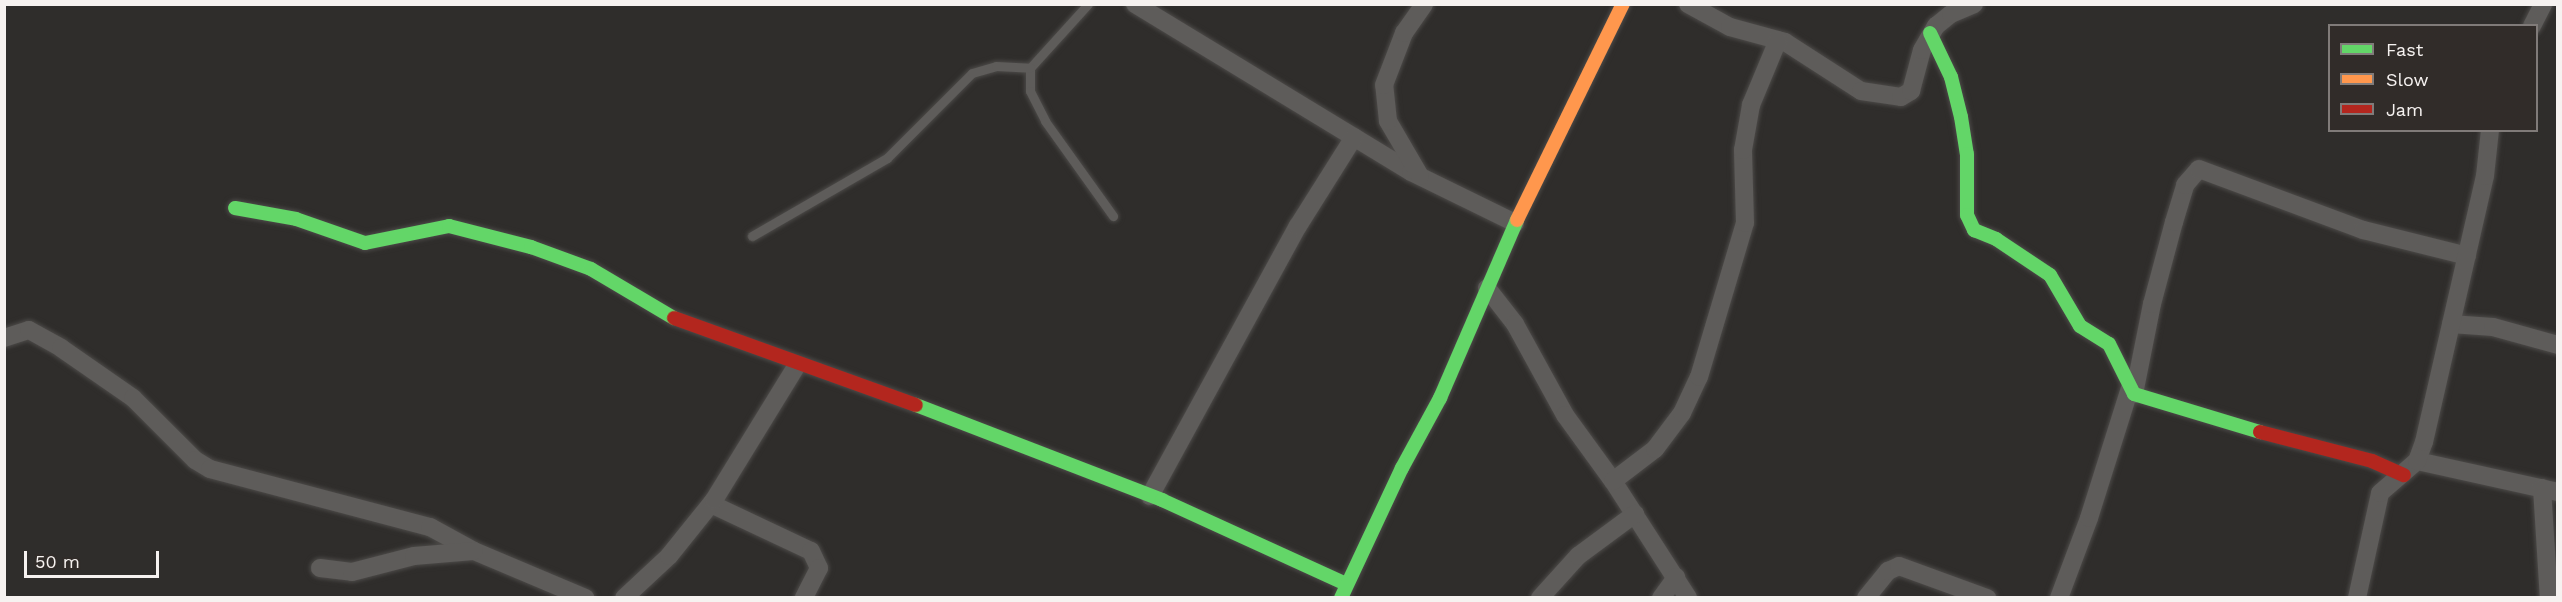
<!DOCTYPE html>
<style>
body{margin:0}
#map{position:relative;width:2562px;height:602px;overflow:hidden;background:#2f2d2b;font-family:"Work Sans",sans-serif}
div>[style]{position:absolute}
.roads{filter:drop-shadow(0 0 2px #4c4a48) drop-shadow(0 0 2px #4c4a48)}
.lane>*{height:9px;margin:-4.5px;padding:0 4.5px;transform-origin:4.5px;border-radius:4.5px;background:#5e5c5a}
.street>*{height:18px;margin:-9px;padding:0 9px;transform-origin:9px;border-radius:9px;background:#5e5c5a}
.fast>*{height:14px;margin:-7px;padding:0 7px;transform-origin:7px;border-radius:7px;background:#63d668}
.slow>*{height:14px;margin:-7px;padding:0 7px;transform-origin:7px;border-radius:7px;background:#ff974d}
.jam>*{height:14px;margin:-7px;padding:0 7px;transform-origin:7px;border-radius:7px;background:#b3261e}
span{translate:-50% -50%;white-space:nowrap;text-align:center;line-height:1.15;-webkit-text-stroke:4.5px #312c29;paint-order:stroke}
.frame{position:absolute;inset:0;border:6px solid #f6f2f0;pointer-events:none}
.legend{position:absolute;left:2328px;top:24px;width:210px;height:108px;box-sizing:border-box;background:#312c29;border:2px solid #807b79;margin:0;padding:8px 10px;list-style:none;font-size:18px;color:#f6f2f0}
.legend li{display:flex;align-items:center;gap:12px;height:30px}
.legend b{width:30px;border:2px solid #807b79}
.scale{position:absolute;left:24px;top:551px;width:135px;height:27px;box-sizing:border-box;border:3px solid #f6f2f0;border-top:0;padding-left:8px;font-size:18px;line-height:21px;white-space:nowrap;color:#f6f2f0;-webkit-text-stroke:4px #312c29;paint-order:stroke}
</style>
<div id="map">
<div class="roads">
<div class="lane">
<i style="left:1088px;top:4px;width:86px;rotate:132.2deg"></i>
<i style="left:1030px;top:68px;width:23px;rotate:90deg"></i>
<i style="left:1030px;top:91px;width:34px;rotate:63deg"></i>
<i style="left:1045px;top:121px;width:117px;rotate:54.4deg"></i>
<i style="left:752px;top:236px;width:156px;rotate:-30deg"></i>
<i style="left:887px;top:158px;width:120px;rotate:-45deg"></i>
<i style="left:972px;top:73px;width:25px;rotate:-16deg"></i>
<i style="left:996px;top:66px;width:34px;rotate:3deg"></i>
</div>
<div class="street">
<i style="left:1135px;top:4px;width:323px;rotate:31.3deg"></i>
<i style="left:1411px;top:172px;width:116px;rotate:26.1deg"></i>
<i style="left:1688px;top:4px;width:48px;rotate:28.7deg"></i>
<i style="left:1730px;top:27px;width:57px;rotate:15.3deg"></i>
<i style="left:1785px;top:42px;width:90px;rotate:32.8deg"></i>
<i style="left:1861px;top:91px;width:40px;rotate:8.5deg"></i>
<i style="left:1901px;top:97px;width:12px;rotate:-31deg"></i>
<i style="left:1911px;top:91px;width:42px;rotate:-75deg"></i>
<i style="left:1922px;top:50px;width:28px;rotate:-60deg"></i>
<i style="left:1936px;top:26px;width:19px;rotate:-39deg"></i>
<i style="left:1951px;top:14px;width:25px;rotate:-23deg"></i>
<i style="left:2532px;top:26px;width:25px;rotate:-63deg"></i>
<i style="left:1420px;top:176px;width:64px;rotate:-120.2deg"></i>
<i style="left:1388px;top:121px;width:36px;rotate:-96deg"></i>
<i style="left:1384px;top:85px;width:56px;rotate:-69deg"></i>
<i style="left:1404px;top:33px;width:35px;rotate:-55deg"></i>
<i style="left:1487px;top:288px;width:46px;rotate:52.1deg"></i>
<i style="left:1515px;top:324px;width:104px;rotate:61.2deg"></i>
<i style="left:1565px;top:415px;width:82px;rotate:54deg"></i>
<i style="left:1613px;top:481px;width:139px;rotate:57.3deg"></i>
<i style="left:2451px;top:324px;width:42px;rotate:4.1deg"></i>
<i style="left:2493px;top:327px;width:67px;rotate:15.5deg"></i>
<i style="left:4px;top:338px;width:26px;rotate:-18deg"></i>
<i style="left:29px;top:330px;width:37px;rotate:29deg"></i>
<i style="left:61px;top:348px;width:88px;rotate:34.8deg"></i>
<i style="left:133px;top:398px;width:88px;rotate:45deg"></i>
<i style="left:195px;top:460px;width:17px;rotate:31deg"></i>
<i style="left:210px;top:469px;width:228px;rotate:14.8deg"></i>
<i style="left:430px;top:527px;width:50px;rotate:28.6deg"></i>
<i style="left:474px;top:551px;width:121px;rotate:22.9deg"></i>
<i style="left:2134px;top:394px;width:92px;rotate:-78.7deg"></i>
<i style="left:2152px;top:304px;width:85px;rotate:-75deg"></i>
<i style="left:2174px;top:222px;width:39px;rotate:-73deg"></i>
<i style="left:2185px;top:185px;width:21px;rotate:-49deg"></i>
<i style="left:2199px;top:169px;width:175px;rotate:20.4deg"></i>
<i style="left:2363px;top:230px;width:107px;rotate:14deg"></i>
<i style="left:2417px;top:461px;width:144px;rotate:12.4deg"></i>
<i style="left:1613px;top:481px;width:53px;rotate:-37.3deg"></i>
<i style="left:1655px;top:449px;width:45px;rotate:-53.1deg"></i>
<i style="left:1682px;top:413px;width:40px;rotate:-65deg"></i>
<i style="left:1699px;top:377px;width:161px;rotate:-73.4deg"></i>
<i style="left:1745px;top:223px;width:73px;rotate:-91.6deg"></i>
<i style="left:1743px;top:150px;width:46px;rotate:-79.9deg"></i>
<i style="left:1751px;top:105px;width:70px;rotate:-67.4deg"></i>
<i style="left:2542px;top:488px;width:110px;rotate:86.4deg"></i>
<i style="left:1150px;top:496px;width:308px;rotate:-61.3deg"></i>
<i style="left:1298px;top:226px;width:105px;rotate:-57.8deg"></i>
<i style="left:711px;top:504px;width:110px;rotate:25.2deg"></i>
<i style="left:811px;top:551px;width:19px;rotate:65deg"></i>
<i style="left:819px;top:568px;width:34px;rotate:117deg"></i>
<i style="left:320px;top:568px;width:32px;rotate:7deg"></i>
<i style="left:352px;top:572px;width:64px;rotate:-14.5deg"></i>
<i style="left:414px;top:556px;width:60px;rotate:-4.8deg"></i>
<i style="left:624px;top:598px;width:62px;rotate:-43deg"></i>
<i style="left:669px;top:556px;width:72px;rotate:-51.2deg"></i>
<i style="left:714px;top:500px;width:158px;rotate:-58.4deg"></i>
<i style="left:1540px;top:598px;width:57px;rotate:-47.9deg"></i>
<i style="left:1578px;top:556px;width:71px;rotate:-36.4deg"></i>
<i style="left:1661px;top:598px;width:26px;rotate:-54deg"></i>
<i style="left:1866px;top:598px;width:35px;rotate:-51deg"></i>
<i style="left:1888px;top:571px;width:12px;rotate:-24deg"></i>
<i style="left:1899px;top:566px;width:94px;rotate:20deg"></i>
<i style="left:2059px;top:598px;width:85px;rotate:-69.4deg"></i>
<i style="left:2089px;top:518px;width:136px;rotate:-72.5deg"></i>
<i style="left:2357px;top:598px;width:107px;rotate:-77.6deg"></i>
<i style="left:2380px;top:493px;width:49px;rotate:-40.9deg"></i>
<i style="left:2417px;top:461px;width:20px;rotate:-70deg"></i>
<i style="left:2424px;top:442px;width:273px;rotate:-77.1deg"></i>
<i style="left:2485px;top:176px;width:46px;rotate:-83.8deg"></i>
</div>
<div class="fast">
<i style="left:1930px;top:33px;width:49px;rotate:64.5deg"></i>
<i style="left:1951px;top:77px;width:41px;rotate:76deg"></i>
<i style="left:1961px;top:117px;width:37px;rotate:81deg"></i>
<i style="left:1967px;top:154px;width:61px;rotate:90deg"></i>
<i style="left:1967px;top:215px;width:17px;rotate:65deg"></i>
<i style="left:1974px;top:230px;width:24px;rotate:22deg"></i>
<i style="left:1996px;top:239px;width:65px;rotate:33.7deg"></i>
<i style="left:2050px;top:275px;width:59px;rotate:59.5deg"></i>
<i style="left:2080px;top:326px;width:34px;rotate:32deg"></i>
<i style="left:2109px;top:344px;width:56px;rotate:63.4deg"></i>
<i style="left:2134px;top:394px;width:132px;rotate:16.8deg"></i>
<i style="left:235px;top:208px;width:62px;rotate:10.2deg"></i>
<i style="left:296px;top:219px;width:73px;rotate:19.2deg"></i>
<i style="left:365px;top:243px;width:86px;rotate:-11.4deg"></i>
<i style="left:449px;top:226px;width:85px;rotate:14.4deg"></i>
<i style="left:531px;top:247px;width:64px;rotate:20.1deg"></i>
<i style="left:591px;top:269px;width:96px;rotate:30.6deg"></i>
<i style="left:916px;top:405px;width:264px;rotate:21.1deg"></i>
<i style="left:1162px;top:500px;width:202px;rotate:24.5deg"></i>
<i style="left:1341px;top:598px;width:144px;rotate:-64.9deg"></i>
<i style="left:1402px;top:468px;width:80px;rotate:-61.5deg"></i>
<i style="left:1440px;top:398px;width:194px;rotate:-66.6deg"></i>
</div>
<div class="slow">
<i style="left:1517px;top:220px;width:241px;rotate:-63.9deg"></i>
</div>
<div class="jam">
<i style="left:674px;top:318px;width:257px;rotate:19.8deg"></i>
<i style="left:2260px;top:432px;width:116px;rotate:14.5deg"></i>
<i style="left:2372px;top:461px;width:35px;rotate:24deg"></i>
</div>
</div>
<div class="frame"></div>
<ul class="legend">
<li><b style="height:8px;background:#63d668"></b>Fast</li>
<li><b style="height:8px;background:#ff974d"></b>Slow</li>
<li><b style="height:8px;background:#b3261e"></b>Jam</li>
</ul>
<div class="scale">50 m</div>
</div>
